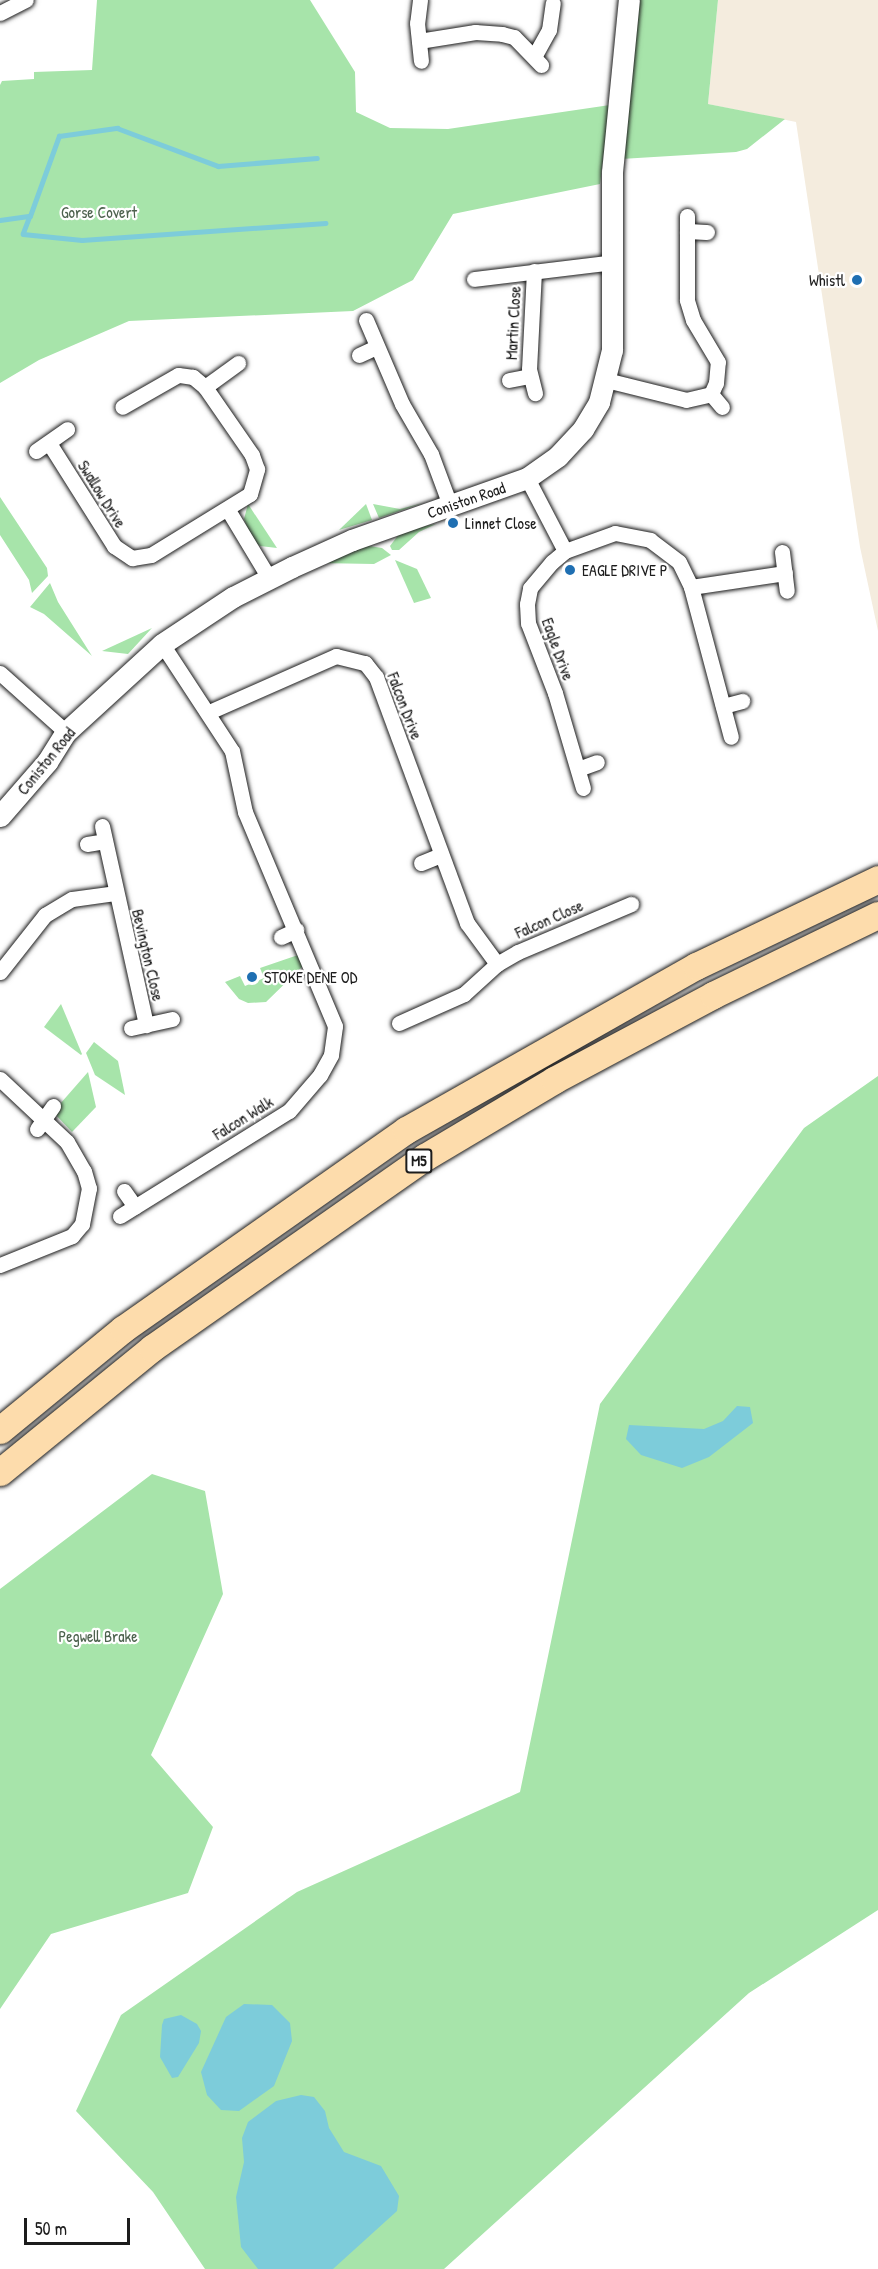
<!DOCTYPE html>
<style>
body{margin:0}
#map{position:relative;width:878px;height:2269px;overflow:hidden;background:#fff;font-family:"Patrick Hand",sans-serif}
div>[style]{position:absolute}
.built>*{inset:0;background:#f4ecde}
.green>*{inset:0;background:#a7e4aa}
.water>*{inset:0;background:#7dccda}
.stream>*{height:4.5px;margin:-2.25px;padding:0 2.25px;transform-origin:2.25px;border-radius:2.25px;background:#7dccda}
.roads{filter:drop-shadow(0 0 2px #1c1c1c) drop-shadow(0 0 2px #1c1c1c)}
.street>*{height:15px;margin:-7.5px;padding:0 7.5px;transform-origin:7.5px;border-radius:7.5px;background:#fff}
.secondary>*{height:21px;margin:-10.5px;padding:0 10.5px;transform-origin:10.5px;border-radius:10.5px;background:#fff}
.highway>*{height:27px;margin:-13.5px;padding:0 13.5px;transform-origin:13.5px;border-radius:13.5px;background:#fddcac}
.dots>*{width:16px;height:16px;translate:-50% -50%;box-sizing:border-box;border:3px solid #fff;border-radius:50%}
span{translate:-50% -50%;white-space:nowrap;text-align:center;line-height:1.15;-webkit-text-stroke:4.5px #fff;paint-order:stroke}
.shield-label span{padding:2px 4px;background:#fff;border:2px solid;border-radius:4px;-webkit-text-stroke-width:0}
.shield-label{font-size:15px;color:#1c1c1c;font-weight:700}
.park-label{font-size:16px;color:#4d624e}
.poi-label{font-size:16px;color:#1c1c1c}
.right{translate:-100% -50%;text-align:right}
.left{translate:0 -50%;text-align:left}
.street-label{font-size:16px;color:#1c1c1c}
.scale{position:absolute;left:24px;top:2218px;width:106px;height:27px;box-sizing:border-box;border:3px solid #1c1c1c;border-top:0;padding-left:8px;font-size:18px;line-height:21px;white-space:nowrap;color:#1c1c1c;-webkit-text-stroke:4px #fff;paint-order:stroke}
</style>
<div id="map">
<div class="built">
<i style="clip-path:polygon(718px 0,878px 0,878px 631px,860px 547px,796px 122px,708px 104px)"></i>
</div>
<div class="green">
<i style="clip-path:polygon(97px 0,310px 0,355px 72px,356px 112px,390px 128px,448px 129px,610px 105px,600px 184px,453px 214px,413px 280px,353px 311px,129px 321px,39px 360px,0 383px,0 85px,2px 81px,34px 79px,34px 72px,92px 70px)"></i>
<i style="clip-path:polygon(640px 0,718px 0,708px 104px,785px 119px,747px 149px,736px 152px,621px 159px)"></i>
<i style="clip-path:polygon(0 497px,47px 568px,48px 576px,32px 593px,29px 580px,0 535px)"></i>
<i style="clip-path:polygon(423px 503px,379px 518px,373px 504px,400px 509px)"></i>
<i style="clip-path:polygon(248px 504px,277px 548px,260px 546px,252px 540px,244px 519px)"></i>
<i style="clip-path:polygon(366px 504px,372px 520px,339px 530px,340px 529px)"></i>
<i style="clip-path:polygon(436px 524px,419px 532px,399px 550px,392px 550px,390px 546px,402px 530px)"></i>
<i style="clip-path:polygon(363px 545px,382px 548px,391px 555px,374px 564px,318px 563px)"></i>
<i style="clip-path:polygon(395px 560px,417px 569px,431px 598px,414px 603px)"></i>
<i style="clip-path:polygon(50px 583px,58px 602px,92px 656px,44px 614px,30px 607px)"></i>
<i style="clip-path:polygon(152px 628px,128px 654px,102px 651px)"></i>
<i style="clip-path:polygon(298px 955px,303px 966px,266px 1002px,248px 1003px,239px 999px,225px 982px,240px 976px,245px 986px,264px 978px,260px 968px)"></i>
<i style="clip-path:polygon(61px 1004px,82px 1054px,81px 1055px,44px 1027px)"></i>
<i style="clip-path:polygon(94px 1042px,118px 1061px,125px 1095px,95px 1075px,86px 1053px)"></i>
<i style="clip-path:polygon(88px 1072px,96px 1107px,72px 1132px,53px 1112px)"></i>
<i style="clip-path:polygon(878px 1076px,878px 1910px,749px 1993px,444px 2269px,205px 2269px,153px 2192px,76px 2111px,121px 2015px,297px 1892px,520px 1792px,600px 1404px,804px 1128px)"></i>
<i style="clip-path:polygon(152px 1474px,205px 1491px,223px 1594px,151px 1755px,213px 1827px,188px 1893px,51px 1934px,0 2009px,0 1589px)"></i>
</div>
<div class="water">
<i style="clip-path:polygon(737px 1406px,750px 1407px,753px 1423px,709px 1457px,682px 1468px,641px 1455px,626px 1439px,629px 1425px,704px 1429px,723px 1421px)"></i>
<i style="clip-path:polygon(244px 2004px,272px 2005px,290px 2023px,292px 2041px,274px 2086px,239px 2111px,221px 2110px,207px 2095px,201px 2072px,226px 2017px)"></i>
<i style="clip-path:polygon(181px 2015px,197px 2024px,201px 2031px,199px 2043px,178px 2077px,172px 2078px,160px 2057px,162px 2025px,164px 2019px)"></i>
<i style="clip-path:polygon(301px 2095px,314px 2097px,325px 2111px,329px 2128px,344px 2152px,381px 2166px,399px 2196px,397px 2211px,333px 2269px,258px 2269px,241px 2247px,236px 2197px,244px 2162px,242px 2138px,248px 2122px,276px 2101px)"></i>
</div>
<div class="stream">
<i style="left:30px;top:216px;width:85px;rotate:-70.1deg"></i>
<i style="left:59px;top:136px;width:59px;rotate:-7.9deg"></i>
<i style="left:117px;top:128px;width:108px;rotate:20.6deg"></i>
<i style="left:218px;top:166px;width:99px;rotate:-4.6deg"></i>
<i style="left:0;top:220px;width:30px;rotate:-8deg"></i>
<i style="left:30px;top:216px;width:19px;rotate:111deg"></i>
<i style="left:23px;top:234px;width:59px;rotate:5.8deg"></i>
<i style="left:82px;top:240px;width:244px;rotate:-4deg"></i>
</div>
<div class="roads">
<div class="street">
<i style="left:420px;top:0;width:23px;rotate:97deg"></i>
<i style="left:417px;top:23px;width:38px;rotate:84deg"></i>
<i style="left:0;top:13px;width:29px;rotate:-27deg"></i>
<i style="left:419px;top:41px;width:57px;rotate:-9.1deg"></i>
<i style="left:475px;top:32px;width:27px;rotate:4deg"></i>
<i style="left:502px;top:34px;width:12px;rotate:14deg"></i>
<i style="left:514px;top:37px;width:39px;rotate:46deg"></i>
<i style="left:535px;top:55px;width:29px;rotate:-61deg"></i>
<i style="left:549px;top:30px;width:27px;rotate:-82deg"></i>
<i style="left:687px;top:231px;width:20px;rotate:3deg"></i>
<i style="left:534px;top:271px;width:98px;rotate:92.9deg"></i>
<i style="left:529px;top:369px;width:25px;rotate:76deg"></i>
<i style="left:474px;top:279px;width:141px;rotate:-6.9deg"></i>
<i style="left:366px;top:320px;width:91px;rotate:66.8deg"></i>
<i style="left:402px;top:404px;width:58px;rotate:59.9deg"></i>
<i style="left:431px;top:454px;width:54px;rotate:69.6deg"></i>
<i style="left:359px;top:355px;width:19px;rotate:-25deg"></i>
<i style="left:509px;top:380px;width:21px;rotate:-11deg"></i>
<i style="left:606px;top:380px;width:82px;rotate:14deg"></i>
<i style="left:686px;top:400px;width:26px;rotate:-13deg"></i>
<i style="left:711px;top:394px;width:12px;rotate:-66deg"></i>
<i style="left:716px;top:383px;width:21px;rotate:-85deg"></i>
<i style="left:718px;top:362px;width:49px;rotate:-120.8deg"></i>
<i style="left:693px;top:320px;width:21px;rotate:-107deg"></i>
<i style="left:687px;top:300px;width:84px;rotate:-90deg"></i>
<i style="left:205px;top:387px;width:41px;rotate:-36deg"></i>
<i style="left:711px;top:394px;width:17px;rotate:50deg"></i>
<i style="left:49px;top:443px;width:122px;rotate:57.7deg"></i>
<i style="left:114px;top:546px;width:22px;rotate:34deg"></i>
<i style="left:132px;top:558px;width:19px;rotate:-9deg"></i>
<i style="left:151px;top:555px;width:116px;rotate:-31.6deg"></i>
<i style="left:250px;top:494px;width:26px;rotate:-74deg"></i>
<i style="left:257px;top:469px;width:15px;rotate:-110deg"></i>
<i style="left:252px;top:455px;width:83px;rotate:-124.7deg"></i>
<i style="left:205px;top:387px;width:16px;rotate:-140deg"></i>
<i style="left:193px;top:377px;width:15px;rotate:-172deg"></i>
<i style="left:178px;top:375px;width:64px;rotate:150.3deg"></i>
<i style="left:36px;top:451px;width:38px;rotate:-35deg"></i>
<i style="left:527px;top:478px;width:82px;rotate:62.5deg"></i>
<i style="left:228px;top:510px;width:79px;rotate:58.9deg"></i>
<i style="left:782px;top:552px;width:39px;rotate:83deg"></i>
<i style="left:691px;top:587px;width:95px;rotate:-8.5deg"></i>
<i style="left:0;top:673px;width:89px;rotate:41.8deg"></i>
<i style="left:723px;top:706px;width:20px;rotate:-15deg"></i>
<i style="left:209px;top:712px;width:139px;rotate:-23.8deg"></i>
<i style="left:336px;top:656px;width:30px;rotate:14deg"></i>
<i style="left:365px;top:663px;width:18px;rotate:52deg"></i>
<i style="left:376px;top:677px;width:262px;rotate:69.7deg"></i>
<i style="left:467px;top:923px;width:51px;rotate:53.8deg"></i>
<i style="left:578px;top:769px;width:20px;rotate:-20deg"></i>
<i style="left:583px;top:788px;width:99px;rotate:-106.4deg"></i>
<i style="left:555px;top:693px;width:75px;rotate:-111.1deg"></i>
<i style="left:528px;top:623px;width:19px;rotate:-93deg"></i>
<i style="left:527px;top:604px;width:16px;rotate:-79deg"></i>
<i style="left:530px;top:588px;width:34px;rotate:-50deg"></i>
<i style="left:552px;top:562px;width:17px;rotate:-40deg"></i>
<i style="left:565px;top:551px;width:53px;rotate:-19.8deg"></i>
<i style="left:615px;top:533px;width:36px;rotate:11deg"></i>
<i style="left:650px;top:540px;width:36px;rotate:37deg"></i>
<i style="left:679px;top:562px;width:28px;rotate:64deg"></i>
<i style="left:691px;top:587px;width:155px;rotate:75.1deg"></i>
<i style="left:102px;top:826px;width:204px;rotate:77.5deg"></i>
<i style="left:87px;top:844px;width:18px;rotate:-9deg"></i>
<i style="left:421px;top:863px;width:22px;rotate:-22deg"></i>
<i style="left:281px;top:937px;width:17px;rotate:-25deg"></i>
<i style="left:0;top:972px;width:73px;rotate:-51.7deg"></i>
<i style="left:45px;top:915px;width:31px;rotate:-31deg"></i>
<i style="left:72px;top:899px;width:43px;rotate:-7.9deg"></i>
<i style="left:399px;top:1023px;width:71px;rotate:-24deg"></i>
<i style="left:464px;top:994px;width:45px;rotate:-42.3deg"></i>
<i style="left:497px;top:964px;width:24px;rotate:-30deg"></i>
<i style="left:518px;top:952px;width:123px;rotate:-23deg"></i>
<i style="left:131px;top:1028px;width:42px;rotate:-12.4deg"></i>
<i style="left:0;top:1079px;width:92px;rotate:43.2deg"></i>
<i style="left:67px;top:1142px;width:34px;rotate:60deg"></i>
<i style="left:84px;top:1171px;width:18px;rotate:74deg"></i>
<i style="left:89px;top:1188px;width:37px;rotate:101deg"></i>
<i style="left:82px;top:1224px;width:16px;rotate:130deg"></i>
<i style="left:72px;top:1236px;width:78px;rotate:158.1deg"></i>
<i style="left:37px;top:1129px;width:28px;rotate:-55deg"></i>
<i style="left:124px;top:1191px;width:19px;rotate:55deg"></i>
<i style="left:120px;top:1216px;width:199px;rotate:-31.9deg"></i>
<i style="left:289px;top:1111px;width:48px;rotate:-49.3deg"></i>
<i style="left:320px;top:1075px;width:23px;rotate:-61deg"></i>
<i style="left:331px;top:1055px;width:29px;rotate:-82deg"></i>
<i style="left:335px;top:1026px;width:232px;rotate:-112.8deg"></i>
<i style="left:245px;top:812px;width:62px;rotate:-102deg"></i>
<i style="left:232px;top:751px;width:128px;rotate:-123.2deg"></i>
</div>
<div class="secondary">
<i style="left:0;top:816px;width:72px;rotate:-49deg"></i>
<i style="left:47px;top:762px;width:36px;rotate:-58deg"></i>
<i style="left:66px;top:732px;width:130px;rotate:-42.5deg"></i>
<i style="left:162px;top:644px;width:85px;rotate:-33.5deg"></i>
<i style="left:233px;top:597px;width:66px;rotate:-27deg"></i>
<i style="left:292px;top:567px;width:66px;rotate:-24.2deg"></i>
<i style="left:352px;top:540px;width:186px;rotate:-19.5deg"></i>
<i style="left:527px;top:478px;width:38px;rotate:-35deg"></i>
<i style="left:558px;top:456px;width:37px;rotate:-47deg"></i>
<i style="left:583px;top:429px;width:31px;rotate:-59deg"></i>
<i style="left:599px;top:402px;width:54px;rotate:-76deg"></i>
<i style="left:612px;top:350px;width:178px;rotate:-90deg"></i>
<i style="left:612px;top:172px;width:173px;rotate:-84.4deg"></i>
</div>
<div class="highway">
<i style="left:0;top:1430px;width:159px;rotate:-39.4deg"></i>
<i style="left:123px;top:1329px;width:346px;rotate:-35.1deg"></i>
<i style="left:406px;top:1130px;width:333px;rotate:-29.5deg"></i>
<i style="left:696px;top:966px;width:202px;rotate:-25.5deg"></i>
<i style="left:0;top:1472px;width:196px;rotate:-39.2deg"></i>
<i style="left:152px;top:1348px;width:333px;rotate:-35deg"></i>
<i style="left:425px;top:1157px;width:150px;rotate:-30.8deg"></i>
<i style="left:554px;top:1080px;width:180px;rotate:-28.1deg"></i>
<i style="left:713px;top:995px;width:183px;rotate:-25.9deg"></i>
</div>
</div>
<div class="dots">
<i style="left:857px;top:280px;background:#1f6fb2"></i>
<i style="left:453px;top:523px;background:#1f6fb2"></i>
<i style="left:570px;top:570px;background:#1f6fb2"></i>
<i style="left:252px;top:977px;background:#1f6fb2"></i>
</div>
<div class="shield-label">
<span style="left:419px;top:1161px">M5</span>
</div>
<div class="park-label">
<span style="left:99px;top:212px">Gorse Covert</span>
<span style="left:98px;top:1636px">Pegwell Brake</span>
</div>
<div class="poi-label">
<span class="right" style="left:845px;top:280px">Whistl</span>
<span class="left" style="left:465px;top:523px">Linnet Close</span>
<span class="left" style="left:582px;top:570px">EAGLE DRIVE P</span>
<span class="left" style="left:264px;top:977px">STOKE DENE OD</span>
</div>
<div class="street-label">
<span style="left:513px;top:323px;rotate:-87deg">Martin Close</span>
<span style="left:102px;top:494px;rotate:58deg">Swallow Drive</span>
<span style="left:466px;top:500px;rotate:-19deg">Coniston Road</span>
<span style="left:558px;top:649px;rotate:70deg">Eagle Drive</span>
<span style="left:405px;top:706px;rotate:69deg">Falcon Drive</span>
<span style="left:46px;top:761px;rotate:-51deg">Coniston Road</span>
<span style="left:549px;top:919px;rotate:-24deg">Falcon Close</span>
<span style="left:148px;top:955px;rotate:77deg">Bevington Close</span>
<span style="left:243px;top:1118px;rotate:-32deg">Falcon Walk</span>
</div>
<div class="scale">50 m</div>
</div>
